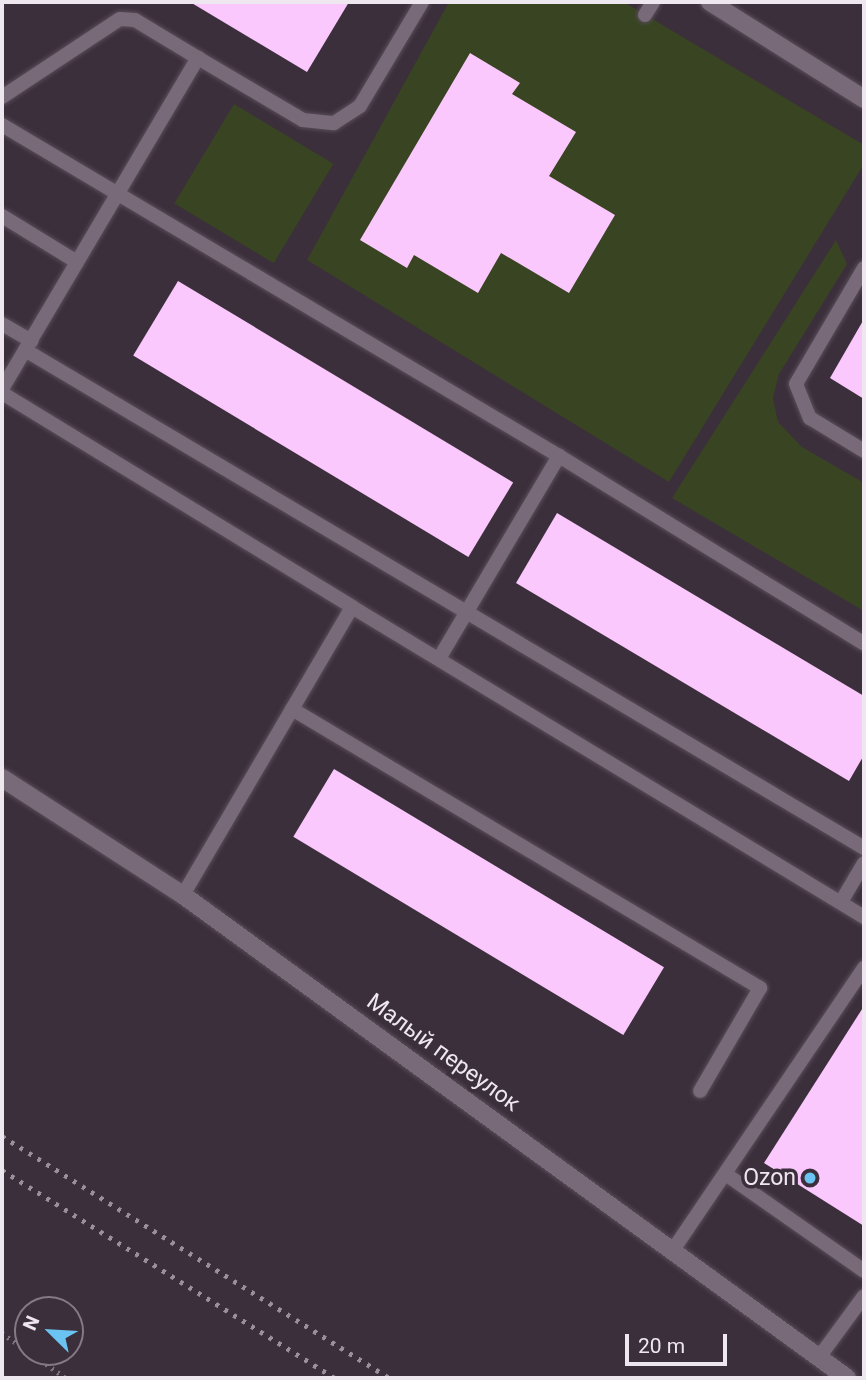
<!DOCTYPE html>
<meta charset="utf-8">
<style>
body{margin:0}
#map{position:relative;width:866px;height:1380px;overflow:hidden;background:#3c2f3c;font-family:Roboto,sans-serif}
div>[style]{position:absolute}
.green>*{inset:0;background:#384422;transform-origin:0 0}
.building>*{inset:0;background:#fbc8fd;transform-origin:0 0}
.path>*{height:4.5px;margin-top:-2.25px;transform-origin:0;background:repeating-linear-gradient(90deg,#7c717c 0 2px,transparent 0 7px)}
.roads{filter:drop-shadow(0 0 2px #584d58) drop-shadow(0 0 2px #584d58)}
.service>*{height:14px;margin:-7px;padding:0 7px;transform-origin:7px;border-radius:7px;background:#786a79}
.minor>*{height:18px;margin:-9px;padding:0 9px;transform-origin:9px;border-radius:9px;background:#786a79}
.rail>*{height:5px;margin-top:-2.5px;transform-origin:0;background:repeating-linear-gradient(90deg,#9a909a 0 3.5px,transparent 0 10.5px)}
.dots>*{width:19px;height:19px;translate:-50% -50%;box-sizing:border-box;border:4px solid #3c2f3c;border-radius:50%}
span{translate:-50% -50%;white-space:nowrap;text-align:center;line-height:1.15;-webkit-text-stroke:7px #3c2f3c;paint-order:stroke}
.street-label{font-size:23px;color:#efe7ef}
.poi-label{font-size:23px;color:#efe7ef}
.right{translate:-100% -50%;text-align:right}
.frame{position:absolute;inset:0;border:4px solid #efe7ef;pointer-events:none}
.north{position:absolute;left:14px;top:1296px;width:70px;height:70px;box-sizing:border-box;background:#3c2f3c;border:2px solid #847984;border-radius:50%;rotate:294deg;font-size:19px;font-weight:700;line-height:28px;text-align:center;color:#efe7ef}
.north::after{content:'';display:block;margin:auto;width:24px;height:32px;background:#6ac3f1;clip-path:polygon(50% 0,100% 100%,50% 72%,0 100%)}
.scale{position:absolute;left:625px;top:1334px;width:102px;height:32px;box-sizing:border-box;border:4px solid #efe7ef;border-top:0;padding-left:9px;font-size:21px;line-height:24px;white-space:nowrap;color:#efe7ef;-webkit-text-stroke:5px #3c2f3c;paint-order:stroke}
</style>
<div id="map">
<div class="green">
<i style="clip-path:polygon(449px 2px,624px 2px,864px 145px,864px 164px,669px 482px,307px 260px)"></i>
<i style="left:234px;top:104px;width:116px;height:116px;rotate:31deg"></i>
<i style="clip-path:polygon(836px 240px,847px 264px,779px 374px,773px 398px,778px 422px,802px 447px,864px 483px,864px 611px,672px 498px)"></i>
</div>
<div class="building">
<i style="clip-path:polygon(190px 2px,349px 2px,307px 72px)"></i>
<i style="clip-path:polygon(470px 53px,520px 83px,512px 94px,576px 132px,549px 176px,615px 215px,569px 293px,501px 253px,478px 293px,414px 255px,407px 268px,360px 240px)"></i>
<i style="left:178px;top:281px;width:391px;height:87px;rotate:31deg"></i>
<i style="clip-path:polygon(864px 319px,864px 399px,830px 378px)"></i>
<i style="clip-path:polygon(557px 513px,864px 696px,864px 755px,849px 781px,516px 583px)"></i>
<i style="left:334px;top:769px;width:385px;height:79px;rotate:31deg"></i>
<i style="clip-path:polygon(864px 1006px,864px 1226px,764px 1163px)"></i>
</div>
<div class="path">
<i style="left:2px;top:1333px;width:32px;rotate:35deg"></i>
<i style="left:29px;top:1352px;width:45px;rotate:35.1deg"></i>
</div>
<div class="roads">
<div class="service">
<i style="left:645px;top:15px;width:15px;rotate:-58deg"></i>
<i style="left:2px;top:97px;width:141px;rotate:-33.5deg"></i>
<i style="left:120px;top:19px;width:15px;rotate:4deg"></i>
<i style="left:135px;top:20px;width:74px;rotate:31.1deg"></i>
<i style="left:2px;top:125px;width:648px;rotate:30.72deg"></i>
<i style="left:2px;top:216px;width:88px;rotate:31.5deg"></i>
<i style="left:864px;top:268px;width:134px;rotate:120.4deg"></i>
<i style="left:796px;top:384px;width:37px;rotate:68deg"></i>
<i style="left:810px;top:418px;width:63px;rotate:31.4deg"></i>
<i style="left:2px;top:324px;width:34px;rotate:30deg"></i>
<i style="left:25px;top:350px;width:976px;rotate:30.69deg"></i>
<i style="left:2px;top:389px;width:385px;rotate:-59.4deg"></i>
<i style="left:198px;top:58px;width:122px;rotate:30.6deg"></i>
<i style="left:303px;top:120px;width:31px;rotate:6deg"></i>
<i style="left:334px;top:123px;width:31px;rotate:-33deg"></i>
<i style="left:360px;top:106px;width:121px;rotate:-59.2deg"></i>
<i style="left:2px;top:393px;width:410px;rotate:31.4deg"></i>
<i style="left:440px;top:657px;width:234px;rotate:-59.4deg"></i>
<i style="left:559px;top:456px;width:358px;rotate:31.6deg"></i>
<i style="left:292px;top:709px;width:545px;rotate:30.8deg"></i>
<i style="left:760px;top:988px;width:119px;rotate:120.2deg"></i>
<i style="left:183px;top:895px;width:334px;rotate:-59.6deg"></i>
<i style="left:352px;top:607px;width:599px;rotate:31.19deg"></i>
<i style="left:841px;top:902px;width:45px;rotate:-59.5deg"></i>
<i style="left:727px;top:1175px;width:167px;rotate:35deg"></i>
<i style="left:673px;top:1250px;width:341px;rotate:-55.9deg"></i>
<i style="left:820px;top:1356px;width:74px;rotate:-53.7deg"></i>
</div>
<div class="minor">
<i style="left:710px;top:2px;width:182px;rotate:32.2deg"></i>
<i style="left:2px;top:778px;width:216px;rotate:32.9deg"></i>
<i style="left:183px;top:895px;width:821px;rotate:36.03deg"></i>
</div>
</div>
<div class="rail">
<i style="left:2px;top:1136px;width:456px;rotate:32deg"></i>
<i style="left:2px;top:1170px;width:393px;rotate:32deg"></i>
</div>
<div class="dots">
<i style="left:810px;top:1178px;background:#6ac3f1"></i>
</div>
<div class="street-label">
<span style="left:443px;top:1053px;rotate:36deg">Малый переулок</span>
</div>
<div class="poi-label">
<span class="right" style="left:796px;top:1178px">Ozon</span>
</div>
<div class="frame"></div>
<div class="north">N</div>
<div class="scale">20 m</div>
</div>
